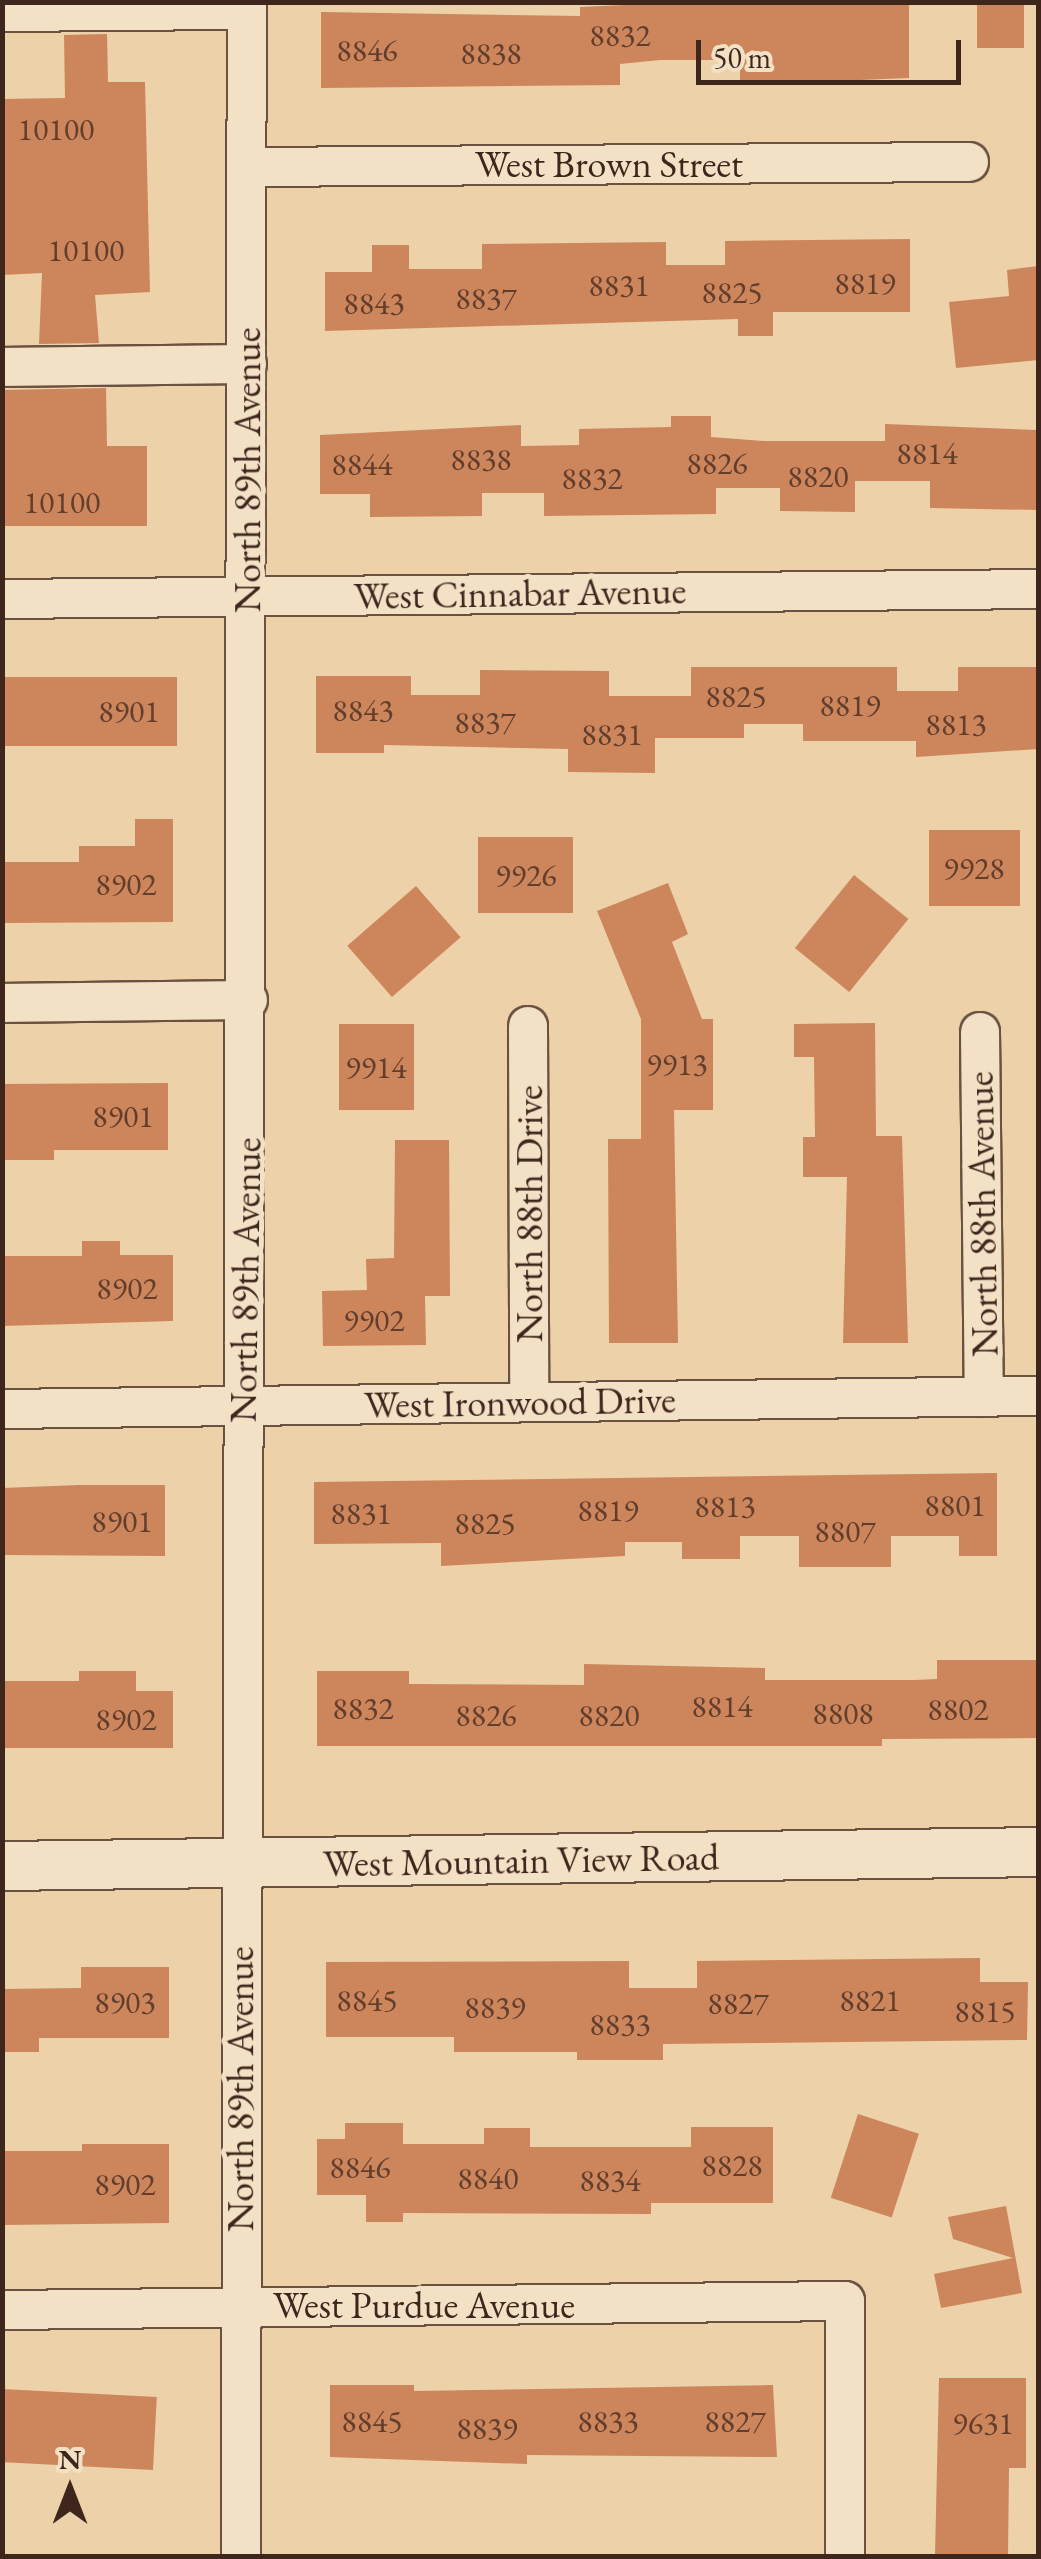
<!DOCTYPE html>
<style>
body{margin:0}
#map{position:relative;width:1041px;height:2559px;overflow:hidden;background:#edd1a8;font-family:"EB Garamond",serif}
div>[style]{position:absolute}
.building>*{inset:0;background:#cd855c;transform-origin:0 0}
.roads{filter:drop-shadow(2px 0 #6a5140) drop-shadow(-2px 0 #6a5140) drop-shadow(0 2px #6a5140) drop-shadow(0 -2px #6a5140)}
.minor>*{height:38px;margin:-19px;padding:0 19px;transform-origin:19px;border-radius:19px;background:#f3e1c6}
.tertiary>*{height:48px;margin:-24px;padding:0 24px;transform-origin:24px;border-radius:24px;background:#f3e1c6}
span{translate:-50% -50%;white-space:nowrap;text-align:center;line-height:1.15;-webkit-text-stroke:10px #f3e1c6;paint-order:stroke}
.number-label{font-size:32px;color:#623e2d}
.number-label span{-webkit-text-stroke-width:0}
.street-label{font-size:38px;color:#3e261d}
.frame{position:absolute;inset:0;border:5px solid #3e261d;pointer-events:none}
.north{position:absolute;left:20px;top:2439px;width:100px;height:100px;-webkit-text-stroke:8px #f3e1c6;paint-order:stroke;rotate:0deg;font-size:28px;font-weight:700;line-height:40px;text-align:center;color:#3e261d}
.north::after{content:'';display:block;margin:auto;width:35px;height:45px;background:#3e261d;clip-path:polygon(50% 0,100% 100%,50% 72%,0 100%)}
.scale{position:absolute;left:696px;top:40px;width:265px;height:45px;box-sizing:border-box;border:5px solid #3e261d;border-top:0;padding-left:12px;font-size:30px;line-height:35px;white-space:nowrap;color:#3e261d;-webkit-text-stroke:8px #f3e1c6;paint-order:stroke}
</style>
<div id="map">
<div class="building">
<div style="clip-path:polygon(691px 2px,909px 2px,909px 78px,740px 85px,740px 60px,660px 60px,620px 64px,620px 85px,321px 88px,321px 12px,580px 16px,580px 7px)"></div>
<div style="left:977px;top:2px;width:47px;height:46px"></div>
<div style="clip-path:polygon(107px 34px,108px 82px,145px 82px,150px 292px,95px 295px,99px 343px,39px 344px,42px 273px,2px 275px,2px 99px,65px 98px,64px 35px)"></div>
<div style="clip-path:polygon(910px 239px,910px 312px,773px 312px,773px 336px,738px 336px,738px 319px,325px 331px,325px 272px,372px 272px,372px 245px,409px 245px,409px 269px,482px 269px,482px 244px,666px 242px,666px 265px,725px 265px,725px 241px)"></div>
<div style="clip-path:polygon(1038px 266px,1038px 360px,956px 368px,949px 302px,1009px 296px,1007px 270px)"></div>
<div style="clip-path:polygon(106px 388px,107px 446px,147px 446px,147px 526px,2px 526px,2px 390px)"></div>
<div style="clip-path:polygon(671px 416px,711px 416px,711px 437px,763px 441px,885px 441px,885px 424px,1038px 430px,1038px 510px,930px 508px,930px 481px,855px 481px,855px 512px,780px 511px,780px 488px,716px 488px,716px 514px,544px 516px,544px 493px,482px 493px,482px 516px,370px 517px,370px 494px,320px 494px,320px 435px,521px 425px,521px 446px,579px 445px,579px 429px,671px 427px)"></div>
<div style="clip-path:polygon(691px 667px,897px 667px,897px 691px,958px 691px,958px 667px,1038px 667px,1038px 749px,916px 757px,916px 741px,803px 741px,803px 724px,744px 724px,744px 738px,655px 738px,655px 773px,568px 772px,568px 749px,384px 745px,384px 753px,316px 753px,316px 676px,411px 676px,411px 695px,480px 695px,480px 670px,609px 671px,609px 696px,691px 696px)"></div>
<div style="left:177px;top:677px;width:69px;height:175px;rotate:90deg"></div>
<div style="clip-path:polygon(135px 819px,173px 819px,173px 922px,2px 923px,2px 862px,79px 862px,79px 846px,135px 846px)"></div>
<div style="left:929px;top:830px;width:91px;height:76px"></div>
<div style="left:478px;top:837px;width:95px;height:76px"></div>
<div style="left:854px;top:875px;width:70px;height:94px;rotate:39deg"></div>
<div style="clip-path:polygon(668px 883px,688px 934px,672px 942px,702px 1019px,713px 1019px,713px 1110px,674px 1110px,678px 1343px,609px 1343px,608px 1139px,641px 1139px,641px 1019px,597px 911px)"></div>
<div style="left:416px;top:886px;width:68px;height:91px;rotate:49deg"></div>
<div style="clip-path:polygon(875px 1023px,876px 1136px,902px 1136px,908px 1343px,843px 1343px,847px 1177px,803px 1177px,803px 1137px,815px 1137px,814px 1057px,794px 1057px,794px 1024px)"></div>
<div style="left:339px;top:1024px;width:75px;height:86px"></div>
<div style="clip-path:polygon(168px 1083px,168px 1150px,54px 1150px,54px 1160px,2px 1160px,2px 1084px)"></div>
<div style="clip-path:polygon(395px 1140px,449px 1140px,450px 1296px,425px 1296px,426px 1345px,323px 1346px,322px 1291px,367px 1290px,366px 1259px,394px 1258px)"></div>
<div style="clip-path:polygon(82px 1241px,120px 1241px,120px 1255px,173px 1255px,173px 1321px,2px 1326px,2px 1256px,82px 1256px)"></div>
<div style="clip-path:polygon(997px 1473px,997px 1556px,959px 1556px,959px 1536px,891px 1536px,891px 1567px,799px 1567px,799px 1536px,740px 1536px,740px 1559px,682px 1559px,682px 1542px,625px 1542px,625px 1556px,441px 1566px,441px 1543px,314px 1544px,314px 1482px)"></div>
<div style="clip-path:polygon(79px 1485px,165px 1485px,165px 1556px,2px 1555px,2px 1488px)"></div>
<div style="clip-path:polygon(937px 1660px,1038px 1660px,1038px 1738px,882px 1739px,882px 1746px,317px 1746px,317px 1671px,409px 1671px,409px 1684px,584px 1685px,584px 1664px,765px 1668px,765px 1680px,915px 1680px,937px 1679px)"></div>
<div style="clip-path:polygon(79px 1671px,136px 1671px,136px 1691px,173px 1691px,173px 1748px,2px 1748px,2px 1681px,79px 1681px)"></div>
<div style="clip-path:polygon(980px 1958px,980px 1982px,1028px 1982px,1027px 2040px,663px 2044px,663px 2060px,577px 2060px,577px 2052px,454px 2052px,454px 2037px,326px 2037px,326px 1962px,629px 1961px,629px 1988px,697px 1988px,697px 1961px)"></div>
<div style="clip-path:polygon(81px 1967px,169px 1967px,169px 2038px,39px 2038px,39px 2052px,2px 2052px,2px 1989px,81px 1988px)"></div>
<div style="left:858px;top:2114px;width:64px;height:88px;rotate:18deg"></div>
<div style="clip-path:polygon(345px 2123px,403px 2123px,403px 2144px,484px 2144px,484px 2128px,530px 2128px,530px 2147px,691px 2147px,691px 2127px,773px 2127px,773px 2203px,651px 2203px,651px 2214px,403px 2213px,403px 2222px,366px 2222px,366px 2195px,317px 2195px,317px 2139px,345px 2139px)"></div>
<div style="clip-path:polygon(82px 2144px,169px 2144px,169px 2223px,2px 2225px,2px 2151px,82px 2151px)"></div>
<div style="clip-path:polygon(1006px 2206px,1022px 2293px,941px 2308px,934px 2274px,1013px 2258px,953px 2239px,948px 2217px)"></div>
<div style="clip-path:polygon(939px 2378px,1026px 2378px,1026px 2468px,1009px 2468px,1008px 2556px,935px 2556px)"></div>
<div style="clip-path:polygon(330px 2385px,414px 2385px,414px 2391px,773px 2385px,777px 2457px,527px 2455px,527px 2464px,330px 2457px)"></div>
<div style="left:2px;top:2389px;width:155px;height:73px;rotate:3deg"></div>
</div>
<div class="roads">
<div class="minor">
<div style="left:2px;top:12px;width:245px;rotate:-0.5deg"></div>
<div style="left:248px;top:167px;width:721px;rotate:-0.4deg"></div>
<div style="left:2px;top:367px;width:245px;rotate:-0.7deg"></div>
<div style="left:2px;top:599px;width:1036px;rotate:-0.55deg"></div>
<div style="left:2px;top:1003px;width:246px;rotate:-0.7deg"></div>
<div style="left:528px;top:1026px;width:376px;rotate:89.8deg"></div>
<div style="left:980px;top:1032px;width:365px;rotate:89.4deg"></div>
<div style="left:2px;top:1409px;width:1036px;rotate:-0.72deg"></div>
<div style="left:2px;top:2310px;width:843px;rotate:-0.61deg"></div>
<div style="left:845px;top:2301px;width:255px;rotate:90deg"></div>
<div style="left:241px;top:2556px;width:2554px;rotate:-89.87deg"></div>
</div>
<div class="tertiary">
<div style="left:2px;top:1866px;width:1036px;rotate:-0.77deg"></div>
</div>
</div>
<div class="number-label">
<span style="left:620px;top:35px">8832</span>
<span style="left:367px;top:50px">8846</span>
<span style="left:491px;top:53px">8838</span>
<span style="left:56px;top:129px">10100</span>
<span style="left:86px;top:250px">10100</span>
<span style="left:865px;top:283px">8819</span>
<span style="left:619px;top:285px">8831</span>
<span style="left:732px;top:292px">8825</span>
<span style="left:486px;top:298px">8837</span>
<span style="left:374px;top:303px">8843</span>
<span style="left:927px;top:453px">8814</span>
<span style="left:481px;top:459px">8838</span>
<span style="left:717px;top:463px">8826</span>
<span style="left:362px;top:464px">8844</span>
<span style="left:818px;top:476px">8820</span>
<span style="left:592px;top:478px">8832</span>
<span style="left:62px;top:502px">10100</span>
<span style="left:736px;top:696px">8825</span>
<span style="left:850px;top:705px">8819</span>
<span style="left:363px;top:710px">8843</span>
<span style="left:129px;top:711px">8901</span>
<span style="left:485px;top:722px">8837</span>
<span style="left:956px;top:724px">8813</span>
<span style="left:612px;top:734px">8831</span>
<span style="left:974px;top:868px">9928</span>
<span style="left:526px;top:875px">9926</span>
<span style="left:126px;top:884px">8902</span>
<span style="left:677px;top:1064px">9913</span>
<span style="left:376px;top:1067px">9914</span>
<span style="left:123px;top:1116px">8901</span>
<span style="left:127px;top:1288px">8902</span>
<span style="left:374px;top:1320px">9902</span>
<span style="left:955px;top:1505px">8801</span>
<span style="left:725px;top:1506px">8813</span>
<span style="left:608px;top:1510px">8819</span>
<span style="left:361px;top:1513px">8831</span>
<span style="left:122px;top:1521px">8901</span>
<span style="left:485px;top:1523px">8825</span>
<span style="left:845px;top:1531px">8807</span>
<span style="left:722px;top:1706px">8814</span>
<span style="left:363px;top:1708px">8832</span>
<span style="left:958px;top:1709px">8802</span>
<span style="left:843px;top:1713px">8808</span>
<span style="left:486px;top:1715px">8826</span>
<span style="left:609px;top:1715px">8820</span>
<span style="left:126px;top:1719px">8902</span>
<span style="left:367px;top:2000px">8845</span>
<span style="left:870px;top:2000px">8821</span>
<span style="left:125px;top:2002px">8903</span>
<span style="left:738px;top:2003px">8827</span>
<span style="left:495px;top:2007px">8839</span>
<span style="left:985px;top:2011px">8815</span>
<span style="left:620px;top:2024px">8833</span>
<span style="left:732px;top:2165px">8828</span>
<span style="left:360px;top:2167px">8846</span>
<span style="left:488px;top:2178px">8840</span>
<span style="left:610px;top:2180px">8834</span>
<span style="left:125px;top:2184px">8902</span>
<span style="left:372px;top:2421px">8845</span>
<span style="left:608px;top:2421px">8833</span>
<span style="left:735px;top:2421px">8827</span>
<span style="left:983px;top:2423px">9631</span>
<span style="left:487px;top:2428px">8839</span>
</div>
<div class="street-label">
<span style="left:609px;top:164px">West Brown Street</span>
<span style="left:247px;top:470px;rotate:-90deg">North 89th Avenue</span>
<span style="left:520px;top:593px;rotate:-1deg">West Cinnabar Avenue</span>
<span style="left:529px;top:1214px;rotate:-90deg">North 88th Drive</span>
<span style="left:982px;top:1214px;rotate:-91deg">North 88th Avenue</span>
<span style="left:245px;top:1280px;rotate:-89deg">North 89th Avenue</span>
<span style="left:520px;top:1402px;rotate:-1deg">West Ironwood Drive</span>
<span style="left:521px;top:1860px;rotate:-1deg">West Mountain View Road</span>
<span style="left:240px;top:2089px;rotate:-90deg">North 89th Avenue</span>
<span style="left:424px;top:2305px">West Purdue Avenue</span>
</div>
<div class="frame"></div>
<div class="north">N</div>
<div class="scale">50 m</div>
</div>
